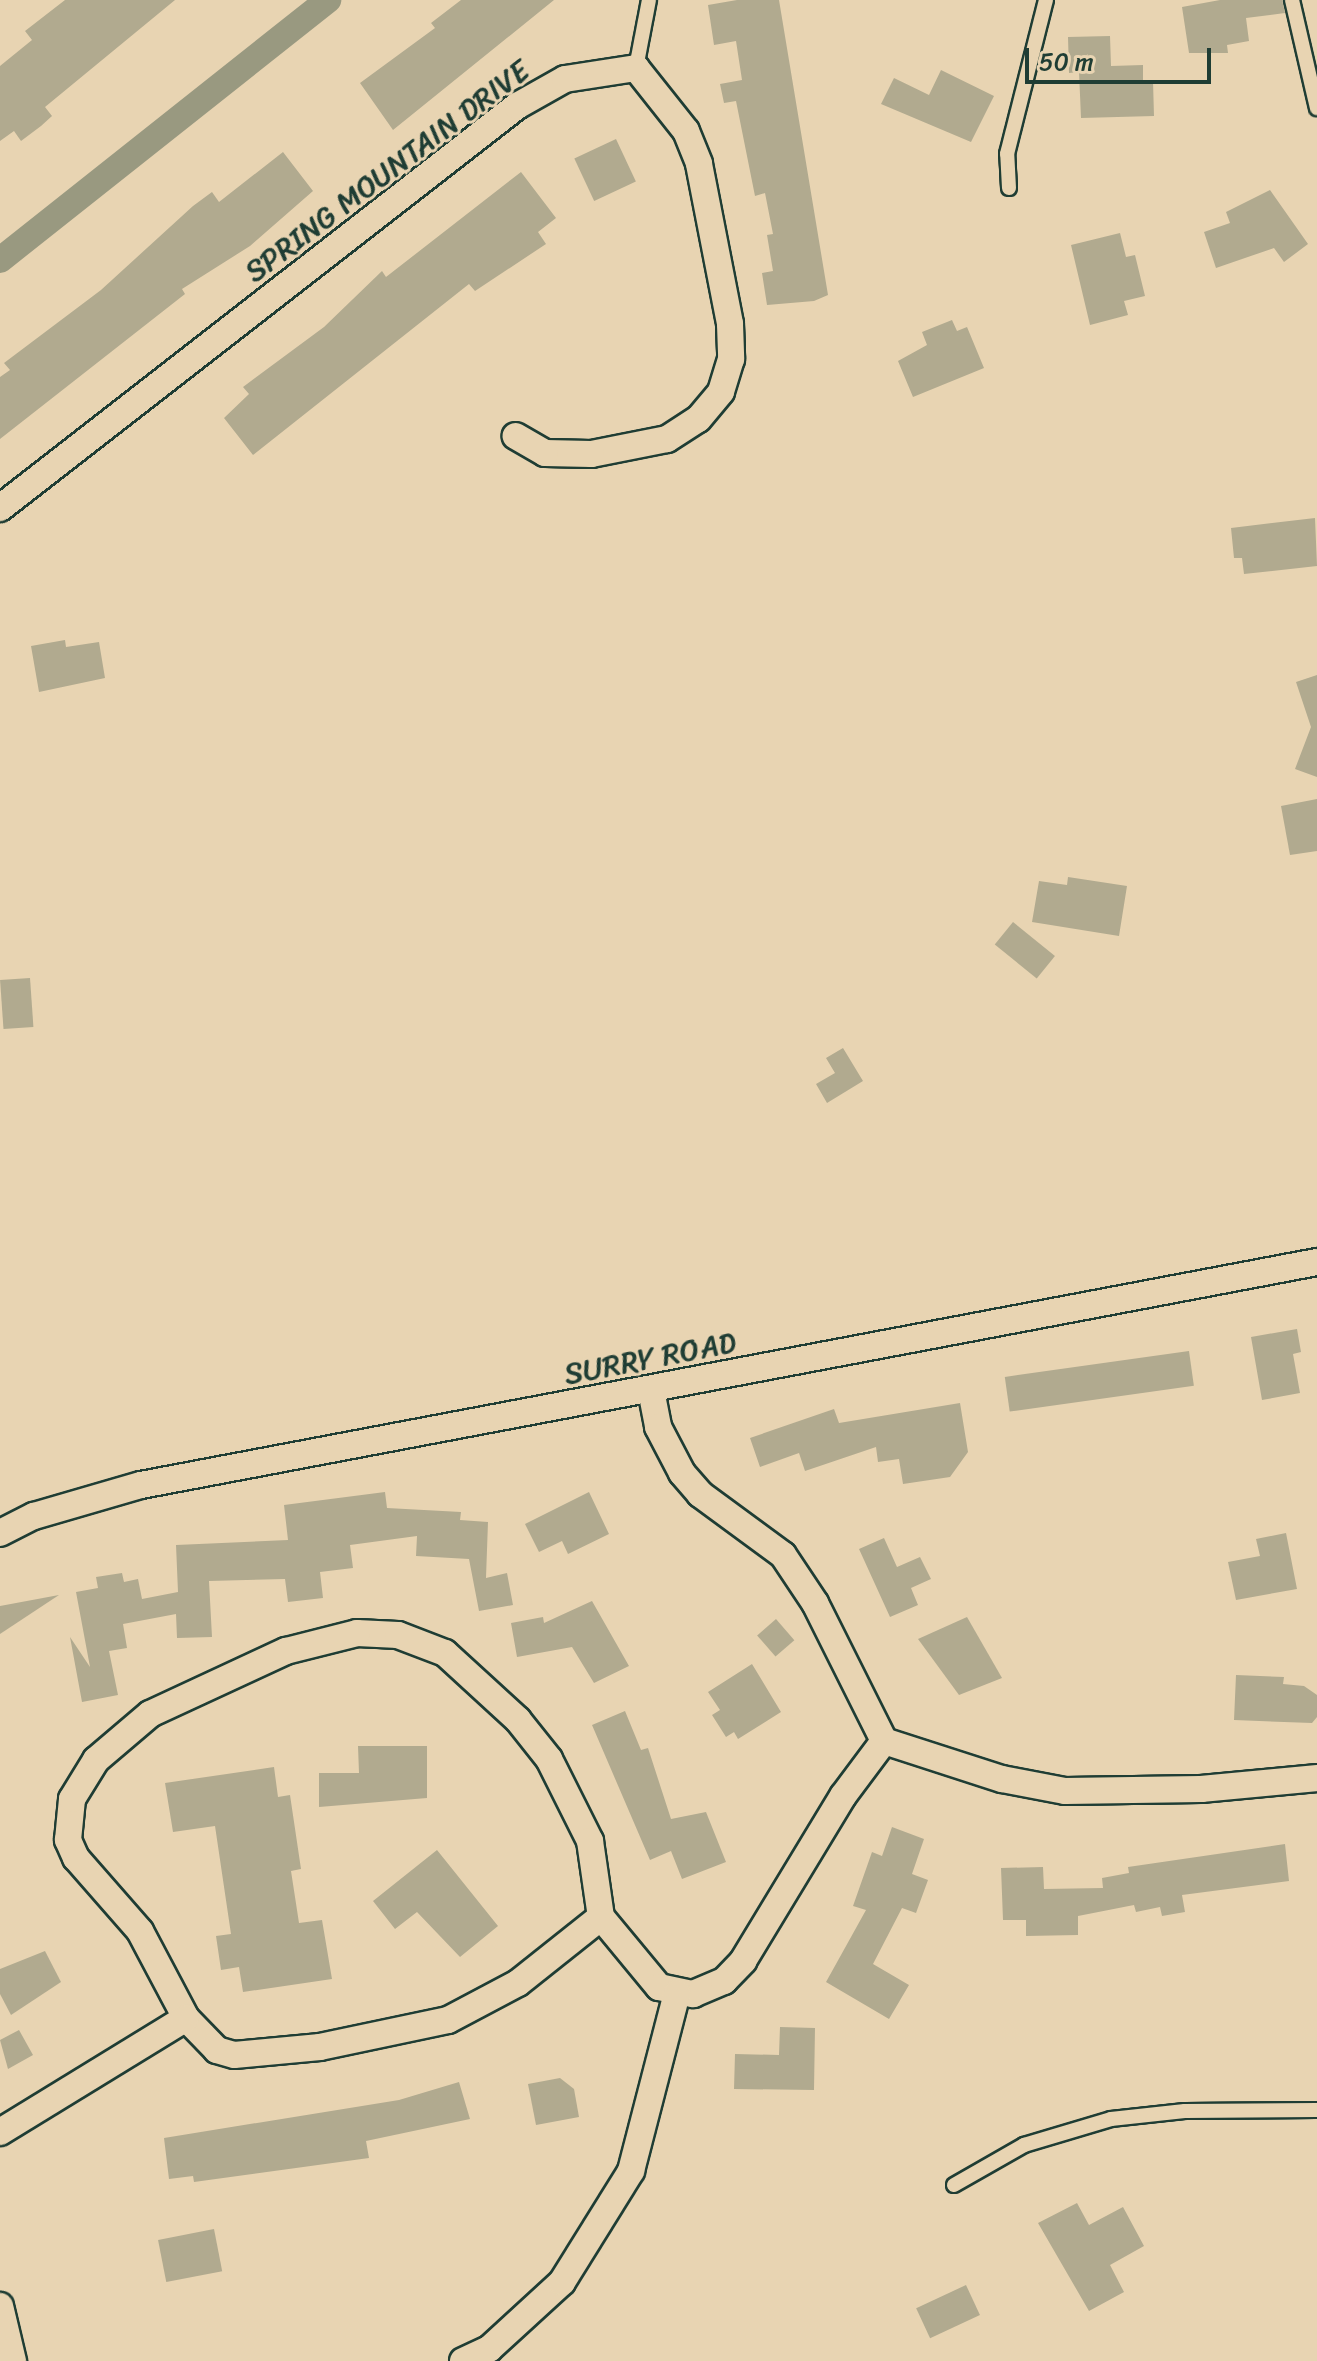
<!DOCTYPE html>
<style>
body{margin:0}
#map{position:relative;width:1317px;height:2361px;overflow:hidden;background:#e8d4b2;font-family:Sriracha,sans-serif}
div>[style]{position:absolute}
.canal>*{height:26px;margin:-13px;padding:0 13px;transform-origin:13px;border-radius:13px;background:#999980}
.building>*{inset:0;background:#b1aa8f;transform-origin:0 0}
.roads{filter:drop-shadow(2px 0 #1f3d34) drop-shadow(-2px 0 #1f3d34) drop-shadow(0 2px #1f3d34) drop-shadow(0 -2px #1f3d34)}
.lane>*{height:14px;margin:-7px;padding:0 7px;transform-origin:7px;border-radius:7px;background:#e8d4b2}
.street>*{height:26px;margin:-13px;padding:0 13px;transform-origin:13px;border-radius:13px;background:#e8d4b2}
span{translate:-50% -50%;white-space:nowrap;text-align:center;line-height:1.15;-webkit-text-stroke:6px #e8d4b2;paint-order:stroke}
.street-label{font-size:30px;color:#1f3d34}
.scale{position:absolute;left:1025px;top:48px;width:186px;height:36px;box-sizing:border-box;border:4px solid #1f3d34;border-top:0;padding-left:10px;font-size:24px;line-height:28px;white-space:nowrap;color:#1f3d34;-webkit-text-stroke:6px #e8d4b2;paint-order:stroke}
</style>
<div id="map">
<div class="canal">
<div style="left:0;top:260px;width:419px;rotate:-38.4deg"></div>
</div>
<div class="building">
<div style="clip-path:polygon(65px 0,175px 0,45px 107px,52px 116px,41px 126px,21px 141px,14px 131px,0 141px,0 66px,32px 40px,25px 31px)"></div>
<div style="clip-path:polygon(461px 0,554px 0,393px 130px,360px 83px,435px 28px,431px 23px)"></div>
<div style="clip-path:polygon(737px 0,779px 0,828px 295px,814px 301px,767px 305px,762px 273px,773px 271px,767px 235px,773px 234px,765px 193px,755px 196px,736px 101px,724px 103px,720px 84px,742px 80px,736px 41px,714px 45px,708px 5px)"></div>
<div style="clip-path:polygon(1220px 0,1282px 0,1285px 13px,1246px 18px,1249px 41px,1227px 45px,1228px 53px,1189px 53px,1182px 7px)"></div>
<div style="clip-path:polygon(1110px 36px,1111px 66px,1143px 65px,1143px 82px,1153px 81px,1154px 116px,1081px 118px,1079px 72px,1069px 73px,1068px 37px)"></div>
<div style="clip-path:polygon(941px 70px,994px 96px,971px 142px,881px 104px,894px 78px,929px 95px)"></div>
<div style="left:616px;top:139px;width:47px;height:46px;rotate:65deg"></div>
<div style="clip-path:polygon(283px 152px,313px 191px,250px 246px,182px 289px,185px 294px,0 439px,0 377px,10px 370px,4px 363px,101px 290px,193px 206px,212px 192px,219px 202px)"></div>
<div style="clip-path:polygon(521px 172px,556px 218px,538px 232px,546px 244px,475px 291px,469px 284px,253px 455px,224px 418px,249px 394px,243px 387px,324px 327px,382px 271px,386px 277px)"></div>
<div style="clip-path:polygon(1270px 190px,1308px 244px,1284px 262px,1274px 248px,1216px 268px,1204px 232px,1230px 223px,1226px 212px)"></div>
<div style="clip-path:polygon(1120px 233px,1126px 257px,1135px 255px,1145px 296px,1124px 301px,1128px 315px,1090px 325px,1071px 245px)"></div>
<div style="clip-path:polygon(952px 320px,957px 331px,967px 327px,984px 368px,913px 397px,898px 361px,927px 345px,922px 332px)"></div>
<div style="clip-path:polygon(1315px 518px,1317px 566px,1244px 574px,1242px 558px,1234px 558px,1231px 528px)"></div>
<div style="clip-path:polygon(65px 640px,66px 647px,99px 642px,105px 678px,39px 692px,31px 646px)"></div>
<div style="clip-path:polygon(1317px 675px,1317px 777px,1295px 769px,1311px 727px,1296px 682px)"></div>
<div style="clip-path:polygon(1317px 799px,1317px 851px,1290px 855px,1281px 806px)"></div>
<div style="clip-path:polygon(1068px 877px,1127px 886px,1119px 936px,1032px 922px,1039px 881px,1067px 885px)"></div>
<div style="left:1013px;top:922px;width:54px;height:29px;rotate:39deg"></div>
<div style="left:30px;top:978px;width:49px;height:30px;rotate:86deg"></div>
<div style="clip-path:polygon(843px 1048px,863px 1081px,827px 1103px,816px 1084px,835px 1073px,826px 1058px)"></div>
<div style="clip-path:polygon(1297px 1329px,1301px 1352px,1293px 1354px,1300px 1393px,1262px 1400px,1251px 1337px)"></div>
<div style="left:1189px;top:1351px;width:35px;height:186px;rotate:82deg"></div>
<div style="clip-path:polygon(960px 1403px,968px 1452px,950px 1477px,903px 1484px,899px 1459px,878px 1462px,876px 1447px,805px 1471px,799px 1453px,760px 1467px,750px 1438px,834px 1409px,839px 1423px)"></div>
<div style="clip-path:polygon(385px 1492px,387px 1508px,461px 1512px,460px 1520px,488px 1522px,486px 1578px,507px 1573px,513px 1605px,479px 1611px,469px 1559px,416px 1556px,417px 1536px,350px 1545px,353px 1568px,320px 1572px,323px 1598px,288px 1602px,285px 1579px,209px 1581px,212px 1637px,177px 1638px,176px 1614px,123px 1624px,127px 1648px,109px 1651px,118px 1695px,82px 1702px,70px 1637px,90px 1667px,76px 1592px,98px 1588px,96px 1577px,122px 1573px,124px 1582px,138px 1579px,142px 1599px,178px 1592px,176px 1545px,288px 1540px,284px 1505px)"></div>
<div style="clip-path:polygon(589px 1492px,609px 1534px,568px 1554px,562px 1541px,539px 1552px,525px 1524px)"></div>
<div style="clip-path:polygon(1286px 1533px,1297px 1589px,1236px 1600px,1228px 1562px,1260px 1556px,1256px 1539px)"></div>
<div style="clip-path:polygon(884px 1538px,897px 1567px,920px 1557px,931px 1579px,911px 1588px,918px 1605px,890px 1617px,859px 1549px)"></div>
<div style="clip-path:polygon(59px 1595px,0 1634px,0 1606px)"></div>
<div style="clip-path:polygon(592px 1601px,629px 1666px,594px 1683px,572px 1647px,517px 1657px,511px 1623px,543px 1617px,544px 1623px)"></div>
<div style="clip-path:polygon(967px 1617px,1002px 1678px,959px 1695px,918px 1639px)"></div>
<div style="left:776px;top:1619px;width:28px;height:25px;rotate:49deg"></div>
<div style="clip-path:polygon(752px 1664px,781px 1712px,738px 1739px,734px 1732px,726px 1737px,712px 1715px,720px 1710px,708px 1692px)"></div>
<div style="clip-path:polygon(1236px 1675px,1284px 1677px,1283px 1684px,1304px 1686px,1317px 1695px,1317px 1717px,1312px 1723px,1234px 1720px)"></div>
<div style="clip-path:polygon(625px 1711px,641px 1750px,648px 1748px,671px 1819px,706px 1812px,726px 1862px,682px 1879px,671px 1851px,650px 1860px,592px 1725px)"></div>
<div style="clip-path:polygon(358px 1746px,427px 1746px,427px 1798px,319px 1807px,319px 1773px,359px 1773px)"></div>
<div style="clip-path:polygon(274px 1767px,278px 1797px,290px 1795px,301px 1869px,291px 1871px,299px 1923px,322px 1920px,332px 1979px,243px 1992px,239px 1967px,221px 1970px,216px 1936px,231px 1934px,215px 1826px,173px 1832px,165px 1783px)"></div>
<div style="clip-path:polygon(892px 1827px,924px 1839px,912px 1874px,928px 1880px,916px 1913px,902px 1908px,873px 1964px,909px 1985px,889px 2019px,826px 1982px,866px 1910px,853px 1906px,872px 1852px,882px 1856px)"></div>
<div style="clip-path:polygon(1285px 1844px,1289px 1881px,1182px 1895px,1185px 1912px,1162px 1916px,1160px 1907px,1136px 1912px,1134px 1905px,1078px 1916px,1078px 1935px,1026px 1936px,1026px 1920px,1003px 1920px,1001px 1868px,1043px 1867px,1044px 1889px,1103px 1888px,1102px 1878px,1129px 1873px,1128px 1867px)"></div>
<div style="clip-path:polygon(437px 1850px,498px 1926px,460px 1957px,417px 1912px,395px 1929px,373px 1901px)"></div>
<div style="clip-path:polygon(45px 1951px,61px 1982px,11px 2015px,0 1994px,0 1969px)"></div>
<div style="clip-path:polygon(780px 2027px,815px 2028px,814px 2090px,734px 2089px,735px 2054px,779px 2055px)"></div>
<div style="clip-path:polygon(19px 2030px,33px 2055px,8px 2069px,0 2040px)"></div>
<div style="clip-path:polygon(560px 2078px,574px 2089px,579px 2117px,536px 2125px,528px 2084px)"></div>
<div style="clip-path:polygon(459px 2082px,470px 2119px,366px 2141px,369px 2158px,194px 2182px,193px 2176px,169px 2179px,164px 2138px,399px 2100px)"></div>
<div style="clip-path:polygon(1077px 2203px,1089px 2225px,1123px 2207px,1144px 2246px,1110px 2265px,1124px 2292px,1089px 2311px,1038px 2223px)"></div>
<div style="left:214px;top:2229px;width:43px;height:57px;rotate:79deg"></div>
<div style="left:966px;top:2285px;width:33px;height:55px;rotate:65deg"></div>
</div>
<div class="roads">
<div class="lane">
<div style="left:1292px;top:0;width:111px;rotate:77deg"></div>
<div style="left:636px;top:68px;width:69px;rotate:-79.2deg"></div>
<div style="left:1009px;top:188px;width:34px;rotate:-93deg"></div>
<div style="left:1007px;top:154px;width:159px;rotate:-75.8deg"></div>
<div style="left:954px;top:2185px;width:81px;rotate:-29.7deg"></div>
<div style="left:1024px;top:2145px;width:91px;rotate:-16.6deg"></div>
<div style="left:1111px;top:2119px;width:74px;rotate:-6.2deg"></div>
<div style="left:1185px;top:2111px;width:132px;rotate:-0.4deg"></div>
</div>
<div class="street">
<div style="left:0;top:508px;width:655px;rotate:-37.87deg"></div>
<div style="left:517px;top:106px;width:55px;rotate:-29.4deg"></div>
<div style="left:565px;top:79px;width:72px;rotate:-8.8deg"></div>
<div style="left:636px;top:68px;width:80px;rotate:51.6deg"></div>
<div style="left:686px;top:131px;width:35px;rotate:68deg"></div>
<div style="left:699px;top:164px;width:163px;rotate:79deg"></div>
<div style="left:730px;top:324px;width:35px;rotate:88deg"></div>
<div style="left:731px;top:359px;width:34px;rotate:107deg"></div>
<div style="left:721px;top:392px;width:35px;rotate:130deg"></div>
<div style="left:698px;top:419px;width:37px;rotate:147deg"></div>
<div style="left:667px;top:439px;width:77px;rotate:168.8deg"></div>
<div style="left:591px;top:454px;width:46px;rotate:-178.8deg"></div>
<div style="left:545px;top:453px;width:34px;rotate:-150deg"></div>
<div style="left:651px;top:1390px;width:38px;rotate:79deg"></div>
<div style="left:658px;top:1427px;width:52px;rotate:62.4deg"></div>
<div style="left:682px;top:1473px;width:28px;rotate:49deg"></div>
<div style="left:700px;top:1494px;width:103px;rotate:36.3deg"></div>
<div style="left:783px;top:1555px;width:58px;rotate:56.3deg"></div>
<div style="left:815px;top:1603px;width:154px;rotate:63.4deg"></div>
<div style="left:0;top:1533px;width:38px;rotate:-27deg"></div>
<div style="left:34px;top:1516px;width:111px;rotate:-16.2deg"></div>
<div style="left:141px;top:1485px;width:1197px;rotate:-10.74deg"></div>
<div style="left:357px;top:1633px;width:41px;rotate:2.8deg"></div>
<div style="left:398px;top:1635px;width:50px;rotate:21deg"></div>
<div style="left:445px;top:1653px;width:99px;rotate:42.5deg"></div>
<div style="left:518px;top:1720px;width:50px;rotate:51.5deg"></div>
<div style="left:549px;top:1759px;width:92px;rotate:63.4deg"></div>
<div style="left:590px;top:1841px;width:77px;rotate:81.8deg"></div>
<div style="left:601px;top:1917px;width:106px;rotate:141.5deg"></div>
<div style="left:518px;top:1983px;width:79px;rotate:152.1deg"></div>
<div style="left:448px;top:2020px;width:131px;rotate:168.1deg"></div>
<div style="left:320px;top:2047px;width:86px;rotate:174.7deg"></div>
<div style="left:234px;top:2055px;width:18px;rotate:-164deg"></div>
<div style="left:217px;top:2050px;width:45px;rotate:-134.1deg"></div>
<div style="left:186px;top:2018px;width:98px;rotate:-117.9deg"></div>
<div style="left:140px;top:1931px;width:97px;rotate:-131.2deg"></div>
<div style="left:76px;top:1858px;width:20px;rotate:-114deg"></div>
<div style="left:68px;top:1840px;width:41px;rotate:-84.4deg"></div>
<div style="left:72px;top:1799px;width:46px;rotate:-58.4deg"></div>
<div style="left:96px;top:1760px;width:71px;rotate:-40.4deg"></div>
<div style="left:150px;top:1714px;width:150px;rotate:-24.9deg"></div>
<div style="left:286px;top:1651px;width:73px;rotate:-14.2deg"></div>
<div style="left:884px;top:1741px;width:124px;rotate:17.9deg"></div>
<div style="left:1002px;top:1779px;width:64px;rotate:10.8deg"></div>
<div style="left:1065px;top:1791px;width:136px;rotate:-0.8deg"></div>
<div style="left:1201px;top:1789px;width:117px;rotate:-5.4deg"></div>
<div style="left:601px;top:1917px;width:91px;rotate:50.4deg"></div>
<div style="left:659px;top:1987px;width:35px;rotate:12deg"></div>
<div style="left:693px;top:1994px;width:34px;rotate:-23deg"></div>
<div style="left:724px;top:1981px;width:28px;rotate:-46deg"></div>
<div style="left:743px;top:1961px;width:193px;rotate:-58.8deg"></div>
<div style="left:843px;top:1796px;width:69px;rotate:-53.3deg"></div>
<div style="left:0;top:2132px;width:218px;rotate:-31.5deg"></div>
<div style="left:0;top:2306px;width:57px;rotate:76.7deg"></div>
<div style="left:463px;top:2361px;width:29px;rotate:-25deg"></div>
<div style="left:489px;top:2349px;width:99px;rotate:-42.5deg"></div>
<div style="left:562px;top:2282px;width:131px;rotate:-58.1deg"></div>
<div style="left:631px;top:2171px;width:184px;rotate:-75.5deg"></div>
</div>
</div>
<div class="street-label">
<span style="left:387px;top:171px;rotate:-37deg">SPRING MOUNTAIN DRIVE</span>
<span style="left:650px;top:1358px;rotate:-11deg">SURRY ROAD</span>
</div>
<div class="scale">50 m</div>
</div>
